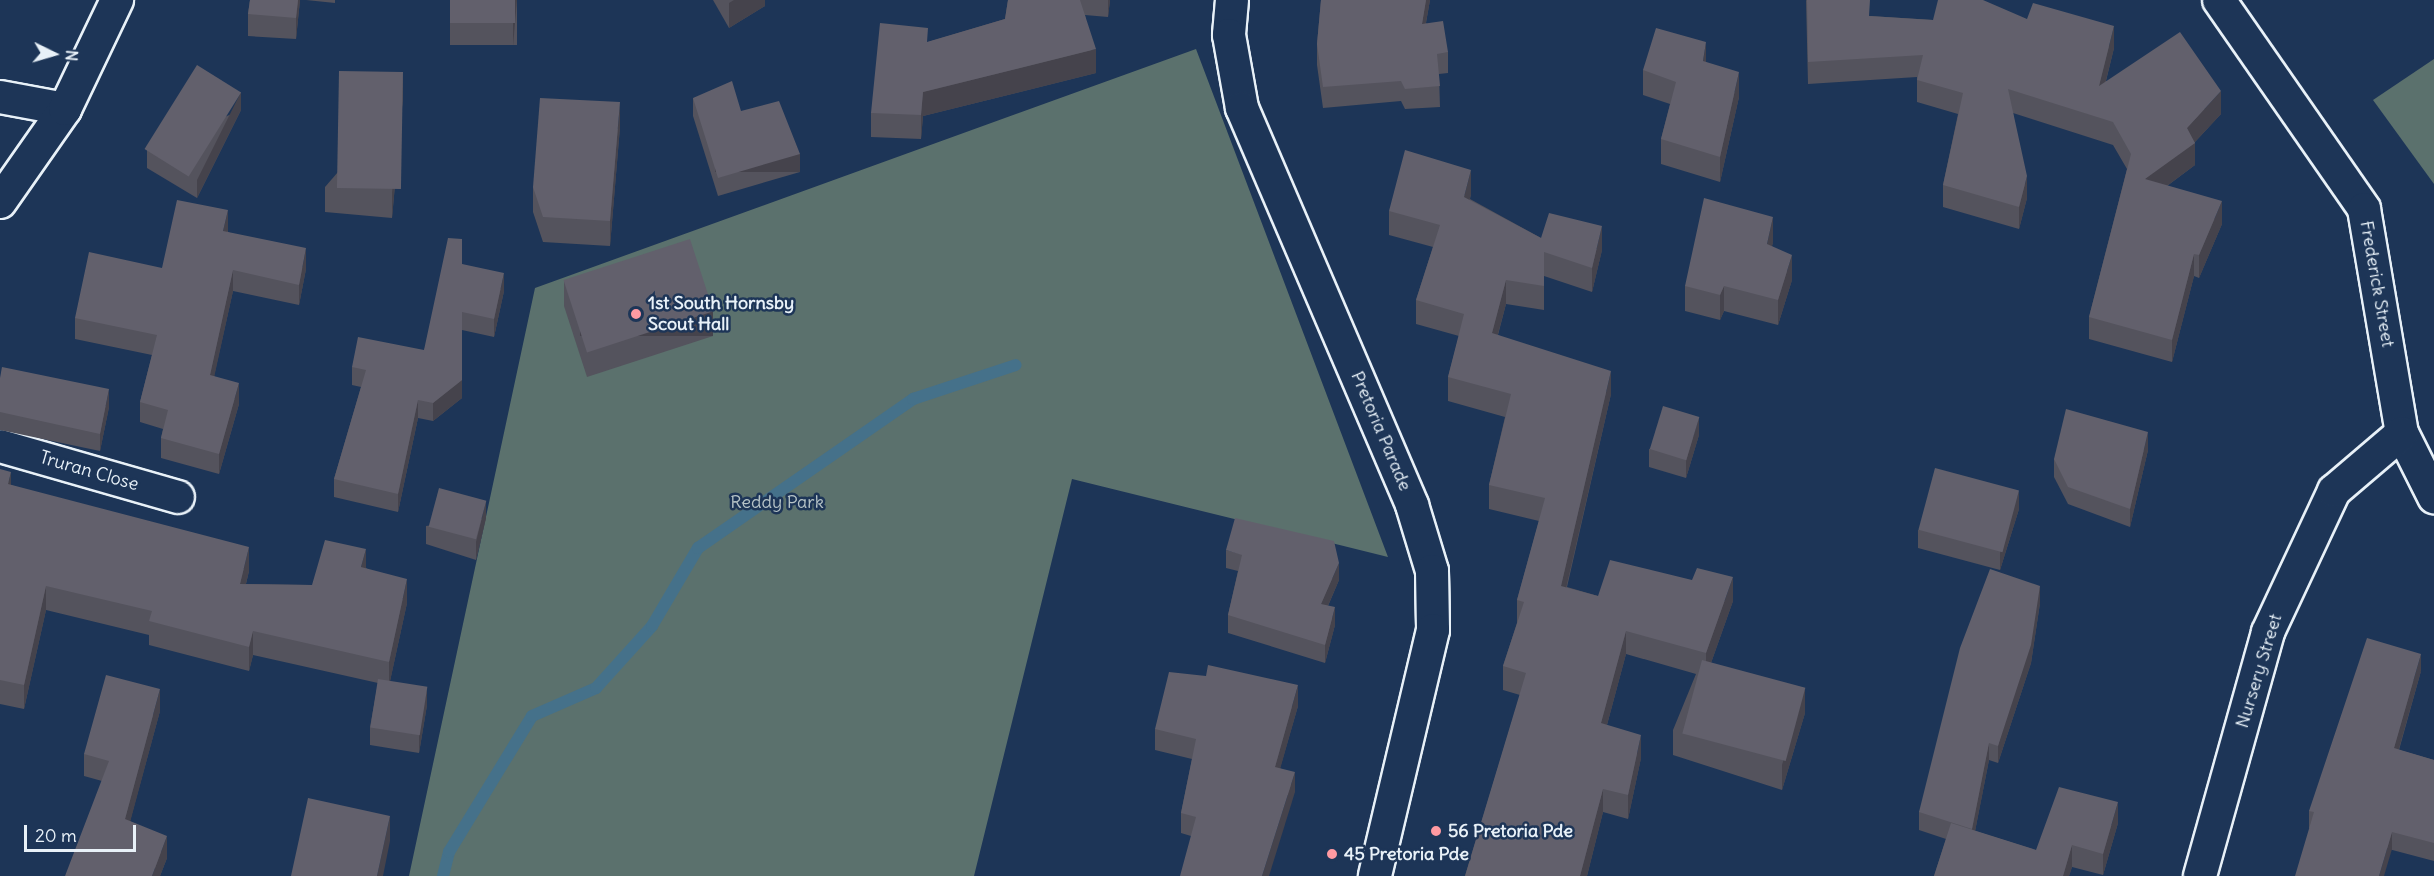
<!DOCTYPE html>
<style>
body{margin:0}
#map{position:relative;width:2434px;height:876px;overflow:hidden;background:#1d3557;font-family:Delius,sans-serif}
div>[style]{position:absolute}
.green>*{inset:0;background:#5b716d}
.stream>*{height:12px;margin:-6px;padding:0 6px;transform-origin:6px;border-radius:6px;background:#45718a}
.roads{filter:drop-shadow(2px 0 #e8f1f8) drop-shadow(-2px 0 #e8f1f8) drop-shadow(0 2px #e8f1f8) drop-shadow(0 -2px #e8f1f8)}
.minor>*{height:32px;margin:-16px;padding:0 16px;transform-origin:16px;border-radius:16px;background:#1d3557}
.wall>*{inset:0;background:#54535d;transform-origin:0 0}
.shaded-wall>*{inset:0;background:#45434c;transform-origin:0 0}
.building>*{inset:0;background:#62606c;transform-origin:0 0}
.dots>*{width:16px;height:16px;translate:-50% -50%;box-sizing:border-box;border:3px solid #1d3557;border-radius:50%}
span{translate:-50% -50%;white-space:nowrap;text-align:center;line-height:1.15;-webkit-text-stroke:5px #1d3557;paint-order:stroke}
.street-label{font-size:18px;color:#e8f1f8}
.poi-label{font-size:18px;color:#e8f1f8;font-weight:700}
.left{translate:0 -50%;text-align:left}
.park-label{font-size:18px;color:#b7c4c7}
.north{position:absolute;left:24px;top:24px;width:60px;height:60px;-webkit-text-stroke:4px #1d3557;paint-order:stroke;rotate:95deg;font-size:16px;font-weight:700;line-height:24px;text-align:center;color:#e8f1f8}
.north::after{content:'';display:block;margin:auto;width:21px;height:27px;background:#e8f1f8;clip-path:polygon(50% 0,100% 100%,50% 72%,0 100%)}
.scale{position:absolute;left:24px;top:825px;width:112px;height:27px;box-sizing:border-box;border:3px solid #e8f1f8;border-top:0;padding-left:8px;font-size:18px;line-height:21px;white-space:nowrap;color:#e8f1f8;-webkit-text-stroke:4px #1d3557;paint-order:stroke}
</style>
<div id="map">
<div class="green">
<div style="clip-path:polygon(1196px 49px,1388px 557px,1072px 479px,974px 876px,409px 876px,535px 288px)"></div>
<div style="clip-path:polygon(2434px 59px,2434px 184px,2373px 100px)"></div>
</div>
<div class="stream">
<div style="left:443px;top:876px;width:25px;rotate:-76deg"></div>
<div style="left:449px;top:852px;width:159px;rotate:-58.6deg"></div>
<div style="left:532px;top:716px;width:70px;rotate:-23.6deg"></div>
<div style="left:596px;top:688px;width:84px;rotate:-47.9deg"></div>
<div style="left:652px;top:626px;width:91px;rotate:-59.5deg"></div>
<div style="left:698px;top:548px;width:262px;rotate:-34.7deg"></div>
<div style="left:913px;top:399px;width:108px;rotate:-18.3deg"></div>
</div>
<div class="roads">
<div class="minor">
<div style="left:1232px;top:0;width:35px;rotate:95deg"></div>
<div style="left:1229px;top:35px;width:74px;rotate:79.9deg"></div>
<div style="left:1242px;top:108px;width:432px;rotate:66.8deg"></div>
<div style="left:1412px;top:505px;width:69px;rotate:73.1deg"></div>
<div style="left:1432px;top:571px;width:59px;rotate:89deg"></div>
<div style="left:1433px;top:630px;width:253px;rotate:103.3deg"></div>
<div style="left:2219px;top:0;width:254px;rotate:55.2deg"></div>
<div style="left:2364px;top:209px;width:227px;rotate:80.4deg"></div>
<div style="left:2402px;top:433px;width:72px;rotate:63.4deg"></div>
<div style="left:0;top:97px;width:66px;rotate:10.5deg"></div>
<div style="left:0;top:202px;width:113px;rotate:-55deg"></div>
<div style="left:65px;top:109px;width:121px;rotate:-64.5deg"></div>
<div style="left:0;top:446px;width:185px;rotate:16deg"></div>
<div style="left:2200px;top:876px;width:253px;rotate:-74.4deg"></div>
<div style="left:2268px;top:632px;width:156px;rotate:-64.9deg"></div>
<div style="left:2334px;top:491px;width:89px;rotate:-40.5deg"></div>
</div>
</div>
<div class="wall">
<div style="clip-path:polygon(250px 0,300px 0,296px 39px,248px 36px,248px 14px)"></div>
<div style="clip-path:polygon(306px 0,335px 0,335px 3px)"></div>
<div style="left:450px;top:0;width:67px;height:45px"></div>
<div style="clip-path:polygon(713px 0,765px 0,765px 6px,729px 28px)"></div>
<div style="clip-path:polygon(1008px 0,1110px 0,1108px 17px,1085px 15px,1096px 73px,923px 116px,921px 139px,871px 137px,871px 113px,928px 42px,1005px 19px)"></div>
<div style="clip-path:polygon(1321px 0,1430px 0,1426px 23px,1448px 52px,1448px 73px,1439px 74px,1440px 107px,1405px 109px,1401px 101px,1323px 108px,1317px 65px,1317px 44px)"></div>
<div style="clip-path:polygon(1806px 0,1870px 16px,1933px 20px,2027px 19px,2114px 48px,2106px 81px,2221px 114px,2195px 142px,2195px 165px,2167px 186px,2222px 224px,2199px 278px,2194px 276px,2172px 362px,2089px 339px,2089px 317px,2127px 169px,2113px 145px,2013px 113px,2027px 198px,2019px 229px,1943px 207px,1943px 185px,1958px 114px,1917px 102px,1917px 77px,1808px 84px)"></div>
<div style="clip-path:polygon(1706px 62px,1739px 97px,1720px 182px,1661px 164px,1661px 139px,1670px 104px,1643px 95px,1643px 70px)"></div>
<div style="clip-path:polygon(403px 97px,392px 218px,325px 212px,325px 187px)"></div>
<div style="clip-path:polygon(693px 98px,741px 111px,800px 172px,718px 196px,693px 116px)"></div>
<div style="clip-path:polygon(241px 110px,197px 198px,147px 168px,147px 150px)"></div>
<div style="clip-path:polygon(620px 127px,610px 246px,543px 242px,533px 212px,533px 187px)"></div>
<div style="clip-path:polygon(1471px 194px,1470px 199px,1541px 238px,1602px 250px,1592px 292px,1544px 276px,1544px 310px,1506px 304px,1498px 335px,1611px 394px,1567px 587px,1598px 596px,1733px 601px,1711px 663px,1805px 713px,1782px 790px,1673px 755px,1673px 730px,1696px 674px,1626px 654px,1607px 725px,1641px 758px,1628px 819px,1603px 812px,1587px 876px,1465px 876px,1520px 695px,1503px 690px,1503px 666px,1517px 623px,1517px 600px,1539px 521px,1489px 509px,1489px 485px,1505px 417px,1448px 401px,1448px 377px,1459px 336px,1416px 324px,1416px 300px,1433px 247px,1389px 235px,1389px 211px)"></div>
<div style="clip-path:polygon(228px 230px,228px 232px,306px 269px,299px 305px,233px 291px,214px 376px,239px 404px,219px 474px,161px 458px,161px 438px,163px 429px,140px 422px,140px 402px,152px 355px,75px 339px,75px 318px)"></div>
<div style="clip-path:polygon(1773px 242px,1772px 246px,1792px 280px,1778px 325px,1724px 311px,1720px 320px,1685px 311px,1685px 286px)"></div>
<div style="clip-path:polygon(462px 264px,504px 291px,494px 337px,462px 330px,462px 398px,433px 421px,418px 418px,398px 512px,334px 497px,334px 479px,361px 387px,352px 385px,352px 367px,424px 350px)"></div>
<div style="clip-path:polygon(564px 281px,713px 336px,587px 377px,564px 306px)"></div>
<div style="clip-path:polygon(0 378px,109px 407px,100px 451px,0 430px)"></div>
<div style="clip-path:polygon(1699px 435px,1686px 478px,1649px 467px,1649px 449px)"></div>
<div style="clip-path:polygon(2148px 450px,2130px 527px,2068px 504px,2054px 477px,2054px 459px)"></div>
<div style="clip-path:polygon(0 469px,11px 485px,249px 571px,246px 584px,312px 585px,366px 568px,407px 603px,390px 681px,427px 705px,419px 753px,370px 745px,370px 727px,378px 683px,253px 655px,249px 671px,149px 645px,149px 635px,46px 610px,24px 709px,0 704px)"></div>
<div style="clip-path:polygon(2019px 509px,2000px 570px,1918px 548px,1918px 530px)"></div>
<div style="clip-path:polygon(486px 518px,476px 560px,426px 544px,426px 526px)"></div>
<div style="clip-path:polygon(1226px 550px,1339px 580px,1328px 606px,1335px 625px,1325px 663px,1228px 633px,1228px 615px,1238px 571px,1226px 568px)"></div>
<div style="clip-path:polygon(2040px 603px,2031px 663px,1998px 763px,1989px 760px,1975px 831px,2036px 850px,2118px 823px,2103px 875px,2072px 867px,2069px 876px,1934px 876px,1946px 839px,1919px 830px,1919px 812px)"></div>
<div style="clip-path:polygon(2421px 671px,2399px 750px,2434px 760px,2434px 861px,2309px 828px,2309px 811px)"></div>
<div style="clip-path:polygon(1298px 706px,1280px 768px,1295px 792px,1191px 836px,1181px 833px,1181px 813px,1192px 759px,1155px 750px,1155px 729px)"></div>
<div style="clip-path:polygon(160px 711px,130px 821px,167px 858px,160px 876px,102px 781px,84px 776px,84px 754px)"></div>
</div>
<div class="shaded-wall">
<div style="clip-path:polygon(298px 0,300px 0,296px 39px,296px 18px)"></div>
<div style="clip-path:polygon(515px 0,517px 0,513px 46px,513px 24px)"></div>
<div style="clip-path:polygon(734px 0,765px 0,765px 6px,729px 28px,729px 3px)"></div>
<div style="clip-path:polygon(1108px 0,1110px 0,1108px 17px)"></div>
<div style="clip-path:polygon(1426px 0,1430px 0,1422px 44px,1422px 24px)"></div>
<div style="clip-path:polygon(2114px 26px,2114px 48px,2099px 108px,2099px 86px)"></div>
<div style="clip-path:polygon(1706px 42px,1706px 67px,1703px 61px)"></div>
<div style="clip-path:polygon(1096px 49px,1096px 73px,923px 116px,921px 139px,921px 115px,923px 92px)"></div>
<div style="clip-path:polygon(403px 72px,403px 97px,392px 218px,392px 193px)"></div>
<div style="clip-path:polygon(1739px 72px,1739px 97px,1720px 182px,1720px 157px)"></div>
<div style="clip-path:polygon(2221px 91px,2221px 114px,2193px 144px,2195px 143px,2195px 165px,2145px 202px,2145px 179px,2187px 128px)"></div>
<div style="clip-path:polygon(241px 92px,241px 110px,197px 198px,197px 180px)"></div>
<div style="clip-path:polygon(620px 102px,620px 127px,610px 246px,610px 221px)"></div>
<div style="left:800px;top:154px;width:18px;height:85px;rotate:90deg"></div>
<div style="clip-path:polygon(1471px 170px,1471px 194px,1464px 220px,1464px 197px)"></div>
<div style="clip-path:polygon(2027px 176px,2027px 198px,2019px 229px,2019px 207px)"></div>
<div style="clip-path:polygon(2222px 201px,2222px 224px,2199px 278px,2199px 255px)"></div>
<div style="clip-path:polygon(228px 210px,228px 230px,223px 251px,223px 231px)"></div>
<div style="clip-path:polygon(1773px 217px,1773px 242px,1767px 269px,1767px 244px)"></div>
<div style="clip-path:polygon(1602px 226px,1602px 250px,1592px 292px,1592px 268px)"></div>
<div style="clip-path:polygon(306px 248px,306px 269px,299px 305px,299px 285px)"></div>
<div style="clip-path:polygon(2194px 254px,2194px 276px,2172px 362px,2172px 340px)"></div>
<div style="clip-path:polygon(1792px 255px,1792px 280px,1778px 325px,1778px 300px)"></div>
<div style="clip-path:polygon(233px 270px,233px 291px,210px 396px,210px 375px)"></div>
<div style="clip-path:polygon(504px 273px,504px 291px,494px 337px,494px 319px)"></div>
<div style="clip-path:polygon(1506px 280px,1506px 304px,1492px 356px,1492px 333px)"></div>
<div style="clip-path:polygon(1724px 286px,1724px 311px,1720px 320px,1720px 295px)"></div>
<div style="left:713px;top:311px;width:25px;height:133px;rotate:90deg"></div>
<div style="clip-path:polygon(1611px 371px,1611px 394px,1561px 610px,1561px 586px)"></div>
<div style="clip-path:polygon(462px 380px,462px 398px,433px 421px,433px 403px)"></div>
<div style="clip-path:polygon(239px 383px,239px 404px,219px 474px,219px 454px)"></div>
<div style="clip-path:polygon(109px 389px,109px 407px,100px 451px,100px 434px)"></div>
<div style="clip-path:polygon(418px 400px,418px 418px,398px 512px,398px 494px)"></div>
<div style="clip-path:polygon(1699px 417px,1699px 435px,1686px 478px,1686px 461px)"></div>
<div style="clip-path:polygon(2148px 432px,2148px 450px,2130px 527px,2130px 509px)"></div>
<div style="clip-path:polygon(11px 472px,11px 496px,8px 484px)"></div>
<div style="clip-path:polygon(2019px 491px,2019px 509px,2000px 570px,2000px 553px)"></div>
<div style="clip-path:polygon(486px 501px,486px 518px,476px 560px,476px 542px)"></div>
<div style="clip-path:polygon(249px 547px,249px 571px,240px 608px,240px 584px)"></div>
<div style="clip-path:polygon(366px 549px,366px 573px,361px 567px)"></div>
<div style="clip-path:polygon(1339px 563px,1339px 580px,1321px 622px,1321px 604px)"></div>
<div style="clip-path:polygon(1733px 577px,1733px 601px,1706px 677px,1706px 653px)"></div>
<div style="clip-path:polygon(407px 579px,407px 603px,389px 686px,389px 662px)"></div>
<div style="clip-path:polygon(46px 586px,46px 610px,24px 709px,24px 685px)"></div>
<div style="clip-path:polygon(2040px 586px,2040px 603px,2031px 663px,1998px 763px,1998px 746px)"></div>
<div style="clip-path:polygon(1335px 607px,1335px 625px,1325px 663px,1325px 645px)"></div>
<div style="clip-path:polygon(253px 631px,253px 655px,249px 671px,249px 647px)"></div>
<div style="clip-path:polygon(1626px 631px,1626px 654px,1601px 747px,1601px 723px)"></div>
<div style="clip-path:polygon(2421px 654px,2421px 671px,2394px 766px,2394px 748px)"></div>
<div style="clip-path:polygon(1298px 685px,1298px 706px,1275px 787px,1275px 767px)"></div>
<div style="clip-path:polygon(427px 687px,427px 705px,419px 753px,419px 736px)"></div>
<div style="clip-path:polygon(1805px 688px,1805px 713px,1782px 790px,1782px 765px)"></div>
<div style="clip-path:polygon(160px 689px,160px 711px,125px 841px,125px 819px)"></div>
<div style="clip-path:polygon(1641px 735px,1641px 758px,1628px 819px,1628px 795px)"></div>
<div style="clip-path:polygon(1989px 743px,1989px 760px,1972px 847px,1972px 829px)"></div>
<div style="clip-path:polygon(1295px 772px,1295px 792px,1269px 876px,1262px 876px)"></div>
<div style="clip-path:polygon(1603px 789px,1603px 812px,1587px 876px,1580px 876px)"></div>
<div style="clip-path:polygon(2118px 802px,2118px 823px,2103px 875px,2103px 854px)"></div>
<div style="clip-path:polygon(390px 816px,390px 841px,383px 876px,377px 876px)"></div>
<div style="clip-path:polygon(2392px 832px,2392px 849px,2384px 876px,2379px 876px)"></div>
<div style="clip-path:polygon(167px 836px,167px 858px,160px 876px,152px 876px)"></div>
<div style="clip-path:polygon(2072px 845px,2072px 867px,2069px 876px,2063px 876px)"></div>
</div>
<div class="building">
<div style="clip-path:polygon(250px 0,298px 0,296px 18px,248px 14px)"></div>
<div style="left:450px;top:0;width:65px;height:23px"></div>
<div style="clip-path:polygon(1008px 0,1080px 0,1096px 49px,923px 92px,921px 115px,871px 113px,880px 23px,928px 28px,927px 42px,1005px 19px)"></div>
<div style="clip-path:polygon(1321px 0,1426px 0,1422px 24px,1443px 21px,1448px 52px,1437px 54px,1440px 86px,1405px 89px,1401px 81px,1323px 87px,1317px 44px)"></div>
<div style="clip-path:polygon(1807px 0,1870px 0,1869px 16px,1933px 20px,1938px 0,1983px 0,2027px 19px,2033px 3px,2114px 26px,2099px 86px,2180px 32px,2221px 91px,2187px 128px,2195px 143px,2145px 179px,2222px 201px,2199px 255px,2194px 254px,2172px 340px,2089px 317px,2131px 154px,2113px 122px,2008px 89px,2027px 176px,2019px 207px,1943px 185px,1963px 93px,1917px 80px,1923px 55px,1808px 62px)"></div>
<div style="clip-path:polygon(1656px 28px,1706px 42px,1703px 61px,1739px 72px,1720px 157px,1661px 139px,1676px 82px,1643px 70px)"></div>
<div style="left:197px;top:65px;width:52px;height:99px;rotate:32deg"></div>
<div style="left:339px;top:71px;width:64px;height:117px;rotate:1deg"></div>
<div style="clip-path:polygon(732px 81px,741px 111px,779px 101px,800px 154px,718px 178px,693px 98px)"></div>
<div style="clip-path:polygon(540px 98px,620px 102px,610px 221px,543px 217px,533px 187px)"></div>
<div style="clip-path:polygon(1405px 150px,1471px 170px,1464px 197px,1541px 238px,1549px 213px,1602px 226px,1592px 268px,1544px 252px,1544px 286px,1506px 280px,1492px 333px,1611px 371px,1561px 586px,1598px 596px,1610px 560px,1692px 580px,1697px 568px,1733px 577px,1706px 653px,1626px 631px,1601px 723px,1641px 735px,1628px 795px,1603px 789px,1580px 876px,1465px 876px,1526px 673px,1503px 666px,1524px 602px,1517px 600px,1545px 498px,1489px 485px,1511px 394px,1448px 377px,1464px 314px,1416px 300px,1440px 225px,1389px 211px)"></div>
<div style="clip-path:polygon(1704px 198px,1773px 217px,1767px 244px,1792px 255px,1778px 300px,1724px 286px,1720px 295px,1685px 286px)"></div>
<div style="clip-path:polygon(177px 200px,228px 210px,223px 231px,306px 248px,299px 285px,233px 270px,210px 375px,239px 383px,219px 454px,161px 438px,168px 410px,140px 402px,157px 335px,75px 318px,89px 252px,162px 268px)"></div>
<div style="clip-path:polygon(448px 238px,462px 239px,462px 264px,504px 273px,494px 319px,462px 312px,462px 380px,433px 403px,418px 400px,398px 494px,334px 479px,366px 370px,352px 367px,358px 337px,424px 350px)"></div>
<div style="left:690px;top:239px;width:76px;height:133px;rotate:72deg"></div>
<div style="clip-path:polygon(2px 367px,109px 389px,100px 434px,0 412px,0 378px)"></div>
<div style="left:1663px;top:406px;width:38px;height:45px;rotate:17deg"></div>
<div style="clip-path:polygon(2066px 409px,2148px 432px,2130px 509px,2068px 487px,2054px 459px)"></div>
<div style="left:1935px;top:468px;width:87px;height:64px;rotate:15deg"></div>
<div style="clip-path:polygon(0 469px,11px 472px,8px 484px,249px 547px,240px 584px,312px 585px,325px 540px,366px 549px,361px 567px,407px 579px,389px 662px,253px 631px,249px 647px,149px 621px,152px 611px,46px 586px,24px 685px,0 680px)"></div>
<div style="left:439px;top:488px;width:49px;height:40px;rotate:15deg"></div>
<div style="clip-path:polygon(1235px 518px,1334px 541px,1339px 563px,1321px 604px,1335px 607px,1325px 645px,1228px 615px,1242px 555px,1226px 550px)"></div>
<div style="clip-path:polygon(1990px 569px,2040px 586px,2031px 645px,1998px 746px,1989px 743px,1972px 829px,1919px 812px,1960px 648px)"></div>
<div style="clip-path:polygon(2367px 638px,2421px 654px,2394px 748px,2434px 760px,2434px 843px,2392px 832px,2379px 876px,2295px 876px,2314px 812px,2309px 811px)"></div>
<div style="left:1702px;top:660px;width:107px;height:76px;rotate:15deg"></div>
<div style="clip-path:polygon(1208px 665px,1298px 685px,1275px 767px,1295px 772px,1262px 876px,1180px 876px,1196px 817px,1181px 813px,1196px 739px,1155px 729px,1169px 672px,1206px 676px)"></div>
<div style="clip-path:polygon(106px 675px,160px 689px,125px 819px,167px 836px,152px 876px,65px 876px,109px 761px,84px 754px)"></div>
<div style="left:378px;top:679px;width:50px;height:49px;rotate:9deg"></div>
<div style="clip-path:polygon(2059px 787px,2118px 802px,2103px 854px,2072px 845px,2063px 876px,1934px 876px,1951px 823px,2036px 850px)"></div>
<div style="clip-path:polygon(308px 798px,390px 816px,377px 876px,291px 876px)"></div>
</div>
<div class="dots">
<div style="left:636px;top:314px;background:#ff9aa2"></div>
<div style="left:1436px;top:831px;background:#ff9aa2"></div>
<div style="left:1332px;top:854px;background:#ff9aa2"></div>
</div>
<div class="street-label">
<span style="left:2377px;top:284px;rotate:80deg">Frederick Street</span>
<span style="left:1381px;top:431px;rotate:67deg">Pretoria Parade</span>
<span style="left:89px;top:471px;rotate:16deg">Truran Close</span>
<span style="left:2259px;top:671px;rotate:-73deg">Nursery Street</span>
</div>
<div class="poi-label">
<span class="left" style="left:648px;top:314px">1st South Hornsby<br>Scout Hall</span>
<span class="left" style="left:1448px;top:831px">56 Pretoria Pde</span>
<span class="left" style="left:1344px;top:854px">45 Pretoria Pde</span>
</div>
<div class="park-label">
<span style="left:777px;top:502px">Reddy Park</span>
</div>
<div class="north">N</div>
<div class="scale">20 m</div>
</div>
